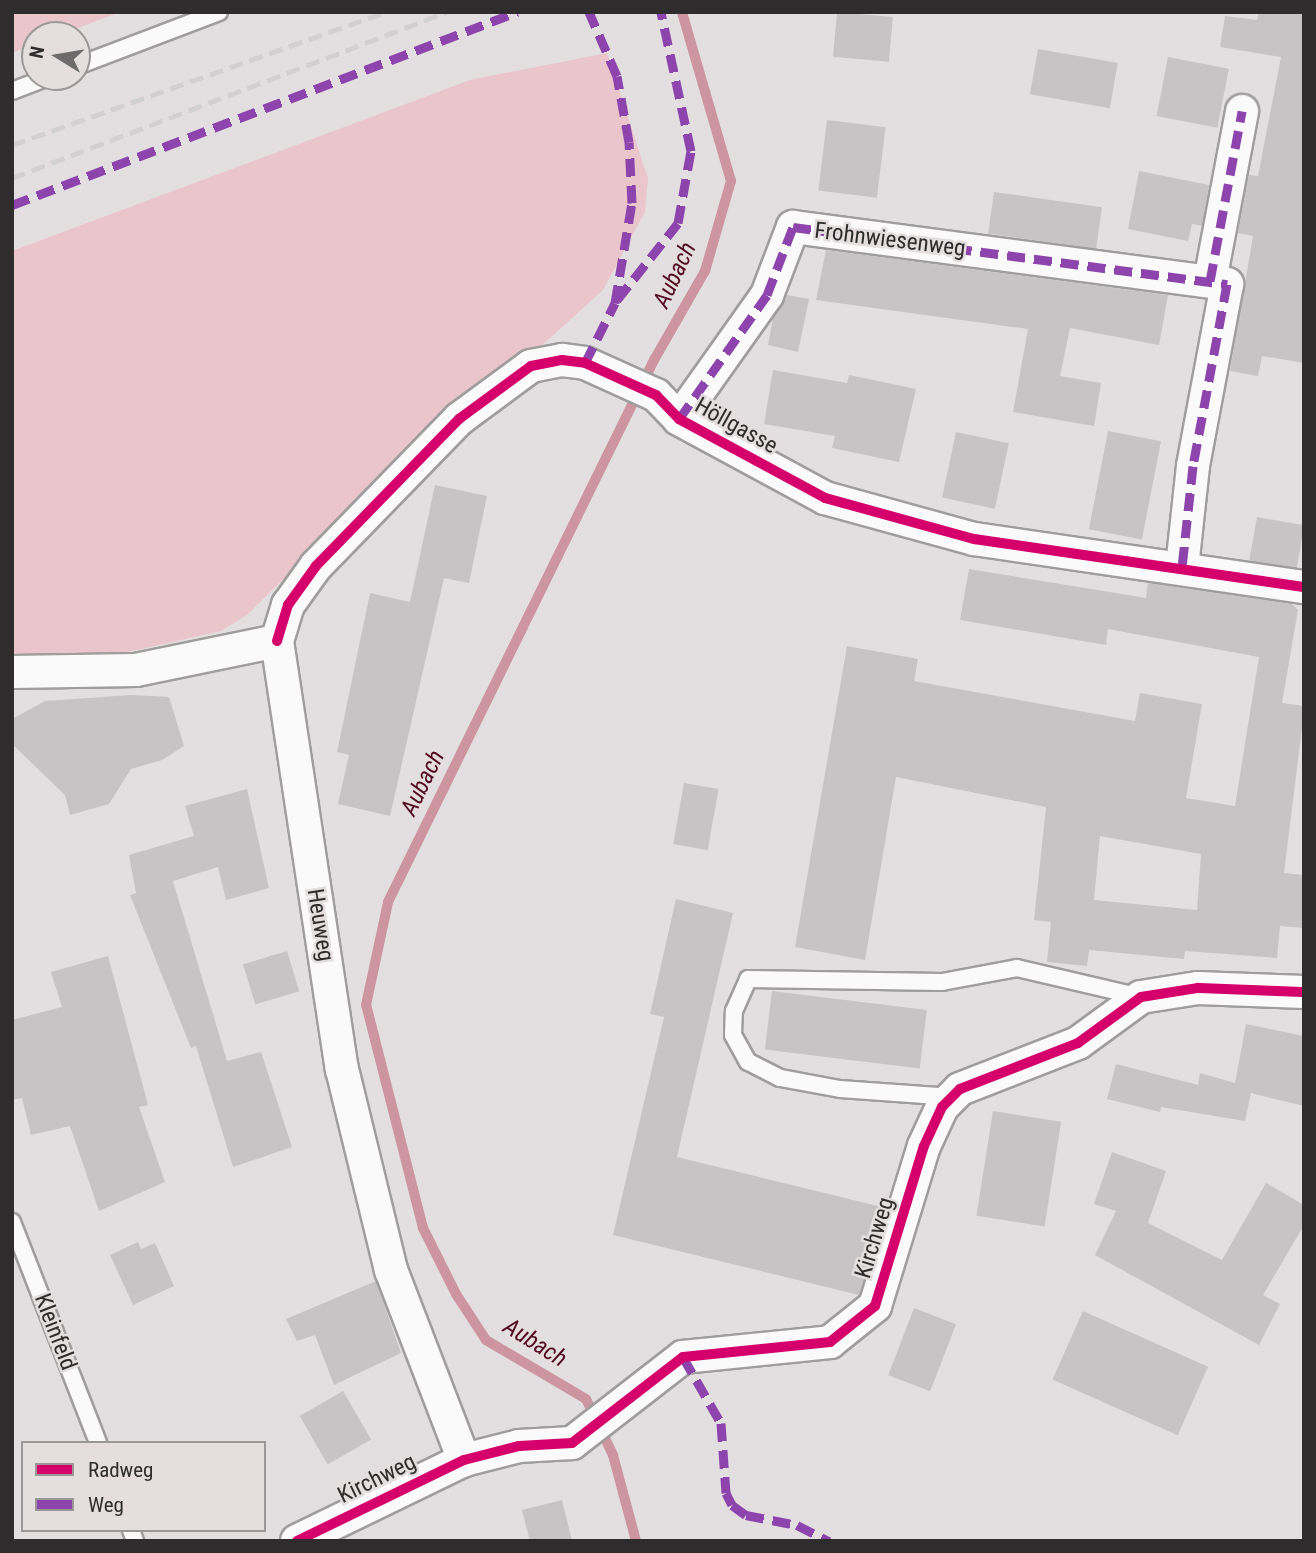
<!DOCTYPE html>
<meta charset="utf-8">
<style>
body{margin:0}
#map{position:relative;width:1316px;height:1553px;overflow:hidden;background:#e3dfe0;font-family:"Roboto Condensed",sans-serif}
div>[style]{position:absolute}
.green>*{inset:0;background:#eac6cc}
.stream>*{height:10px;margin:-5px;padding:0 5px;transform-origin:5px;border-radius:5px;background:#cd95a0}
.building>*{inset:0;background:#c6c4c4;transform-origin:0 0}
.roads{filter:drop-shadow(2px 0 #9f9d9d) drop-shadow(-2px 0 #9f9d9d) drop-shadow(0 2px #9f9d9d) drop-shadow(0 -2px #9f9d9d)}
.service>*{height:16px;margin:-8px;padding:0 8px;transform-origin:8px;border-radius:8px;background:#fbfafa}
.minor>*{height:32px;margin:-16px;padding:0 16px;transform-origin:16px;border-radius:16px;background:#fbfafa}
.rail>*{height:5px;margin-top:-2.5px;transform-origin:0;background:repeating-linear-gradient(90deg,#d1d1d1 0 14px,transparent 0 21px)}
.quiet>*{height:9px;margin-top:-4.5px;transform-origin:0;background:repeating-linear-gradient(90deg,#8e44ad 0 18px,transparent 0 27px)}
.cycleway>*{height:10px;margin:-5px;padding:0 5px;transform-origin:5px;border-radius:5px;background:#d6006c}
span{translate:-50% -50%;white-space:nowrap;text-align:center;line-height:1.15;-webkit-text-stroke:5px #e4dedf;paint-order:stroke}
.street-label{font-size:23px;color:#2e2c2c}
.water-label{font-size:24px;color:#520922;font-style:italic}
.frame{position:absolute;inset:0;border:14px solid #2e2c2c;pointer-events:none}
.legend{position:absolute;left:21px;top:1441px;width:245px;height:91px;box-sizing:border-box;background:#e4dedf;border:2px solid #9b9797;margin:0;padding:9px 12px;list-style:none;font-size:21px;color:#2e2c2c}
.legend li{display:flex;align-items:center;gap:14px;height:35px}
.legend b{width:35px;border:2px solid #9b9797}
.north{position:absolute;left:21px;top:21px;width:70px;height:70px;box-sizing:border-box;background:#e4dedf;border:2px solid #9b9797;border-radius:50%;rotate:281deg;font-size:19px;font-weight:700;line-height:28px;text-align:center;color:#2e2c2c}
.north::after{content:'';display:block;margin:auto;width:24px;height:32px;background:#6d6b6b;clip-path:polygon(50% 0,100% 100%,50% 72%,0 100%)}
</style>
<div id="map">
<div class="green">
<div style="clip-path:polygon(12px 12px,120px 12px,60px 35px,35px 35px,35px 44px,12px 53px)"></div>
<div style="clip-path:polygon(607px 53px,648px 178px,645px 212px,603px 290px,529px 357px,454px 410px,247px 615px,221px 631px,97px 659px,12px 661px,12px 251px,470px 80px)"></div>
</div>
<div class="stream">
<div style="left:636px;top:1541px;width:89px;rotate:-105deg"></div>
<div style="left:613px;top:1455px;width:62px;rotate:-115.7deg"></div>
<div style="left:586px;top:1399px;width:116px;rotate:-149.5deg"></div>
<div style="left:486px;top:1340px;width:55px;rotate:-123.1deg"></div>
<div style="left:456px;top:1294px;width:74px;rotate:-116.6deg"></div>
<div style="left:423px;top:1228px;width:230px;rotate:-104.3deg"></div>
<div style="left:366px;top:1005px;width:105px;rotate:-77.9deg"></div>
<div style="left:388px;top:902px;width:604px;rotate:-63.86deg"></div>
<div style="left:654px;top:360px;width:103px;rotate:-60.2deg"></div>
<div style="left:705px;top:271px;width:94px;rotate:-73.9deg"></div>
<div style="left:731px;top:181px;width:176px;rotate:-106.2deg"></div>
</div>
<div class="building">
<div style="left:837px;top:12px;width:56px;height:45px;rotate:5deg"></div>
<div style="clip-path:polygon(1259px 12px,1304px 12px,1304px 363px,1262px 356px,1258px 376px,1230px 371px,1253px 236px,1238px 233px,1249px 175px,1258px 176px,1281px 57px,1220px 47px,1225px 16px,1257px 20px)"></div>
<div style="left:1038px;top:49px;width:81px;height:46px;rotate:10deg"></div>
<div style="left:1168px;top:57px;width:62px;height:60px;rotate:11deg"></div>
<div style="left:827px;top:120px;width:59px;height:71px;rotate:7deg"></div>
<div style="clip-path:polygon(1139px 171px,1209px 185px,1202px 226px,1192px 224px,1188px 241px,1128px 229px)"></div>
<div style="left:994px;top:192px;width:109px;height:42px;rotate:8deg"></div>
<div style="clip-path:polygon(826px 250px,1168px 295px,1159px 345px,1070px 328px,1060px 376px,1101px 383px,1094px 426px,1013px 412px,1028px 329px,816px 300px)"></div>
<div style="clip-path:polygon(787px 295px,809px 299px,798px 352px,768px 345px,773px 318px)"></div>
<div style="clip-path:polygon(773px 370px,847px 383px,849px 375px,916px 389px,899px 462px,832px 448px,835px 436px,764px 424px)"></div>
<div style="left:1108px;top:431px;width:54px;height:100px;rotate:11deg"></div>
<div style="left:956px;top:432px;width:54px;height:67px;rotate:12deg"></div>
<div style="clip-path:polygon(435px 485px,487px 496px,469px 583px,444px 578px,390px 816px,338px 804px,349px 755px,337px 752px,370px 593px,410px 602px)"></div>
<div style="left:1257px;top:517px;width:48px;height:45px;rotate:10deg"></div>
<div style="clip-path:polygon(evenodd,969px 569px,1146px 598px,1148px 583px,1292px 604px,1298px 610px,1282px 703px,1304px 706px,1304px 712px,1284px 873px,1304px 875px,1304px 928px,1280px 926px,1277px 958px,1185px 951px,1184px 959px,1089px 950px,1087px 966px,1047px 962px,1051px 922px,1034px 920px,1046px 807px,896px 777px,865px 960px,795px 947px,847px 646px,918px 659px,914px 681px,1135px 721px,1140px 693px,1202px 704px,1186px 798px,1235px 806px,1259px 657px,1108px 629px,1106px 645px,960px 620px,969px 569px,1100px 836px,1201px 854px,1197px 910px,1094px 900px,1100px 836px)"></div>
<div style="clip-path:polygon(131px 695px,169px 697px,184px 746px,162px 760px,131px 769px,109px 804px,70px 815px,65px 795px,12px 744px,12px 719px,45px 701px)"></div>
<div style="left:684px;top:783px;width:35px;height:62px;rotate:10deg"></div>
<div style="clip-path:polygon(247px 789px,269px 888px,226px 900px,218px 867px,173px 881px,227px 1061px,261px 1052px,292px 1147px,233px 1167px,196px 1046px,191px 1048px,130px 895px,136px 893px,129px 855px,194px 836px,185px 806px)"></div>
<div style="clip-path:polygon(676px 899px,733px 913px,677px 1157px,886px 1208px,859px 1295px,613px 1235px,664px 1017px,650px 1014px)"></div>
<div style="left:287px;top:951px;width:42px;height:46px;rotate:73deg"></div>
<div style="clip-path:polygon(108px 956px,148px 1105px,139px 1107px,165px 1182px,99px 1211px,70px 1126px,31px 1135px,22px 1098px,12px 1100px,12px 1020px,62px 1007px,51px 972px)"></div>
<div style="left:772px;top:991px;width:156px;height:59px;rotate:7deg"></div>
<div style="clip-path:polygon(1246px 1024px,1304px 1036px,1304px 1106px,1251px 1093px,1245px 1121px,1161px 1107px,1160px 1112px,1107px 1099px,1116px 1064px,1198px 1085px,1200px 1073px,1235px 1083px)"></div>
<div style="left:993px;top:1111px;width:69px;height:106px;rotate:9deg"></div>
<div style="clip-path:polygon(1112px 1152px,1166px 1171px,1148px 1223px,1222px 1260px,1266px 1183px,1304px 1205px,1304px 1225px,1263px 1295px,1280px 1304px,1259px 1345px,1095px 1255px,1116px 1211px,1094px 1204px)"></div>
<div style="clip-path:polygon(138px 1242px,141px 1249px,155px 1243px,174px 1286px,133px 1305px,110px 1255px)"></div>
<div style="clip-path:polygon(376px 1281px,401px 1353px,334px 1385px,315px 1335px,297px 1341px,286px 1319px)"></div>
<div style="left:914px;top:1308px;width:45px;height:72px;rotate:21deg"></div>
<div style="left:1083px;top:1311px;width:137px;height:75px;rotate:24deg"></div>
<div style="left:343px;top:1391px;width:56px;height:50px;rotate:60deg"></div>
<div style="clip-path:polygon(562px 1500px,572px 1541px,530px 1541px,522px 1510px)"></div>
</div>
<div class="roads">
<div class="service">
<div style="left:77px;top:66px;width:152px;rotate:-20.8deg"></div>
<div style="left:12px;top:91px;width:39px;rotate:-21deg"></div>
<div style="left:952px;top:1097px;width:112px;rotate:-175.9deg"></div>
<div style="left:840px;top:1089px;width:61px;rotate:-169.6deg"></div>
<div style="left:780px;top:1078px;width:36px;rotate:-153deg"></div>
<div style="left:748px;top:1062px;width:31px;rotate:-119deg"></div>
<div style="left:733px;top:1035px;width:24px;rotate:-88deg"></div>
<div style="left:734px;top:1011px;width:35px;rotate:-66deg"></div>
<div style="left:748px;top:979px;width:194px;rotate:0.9deg"></div>
<div style="left:942px;top:982px;width:76px;rotate:-10.6deg"></div>
<div style="left:1017px;top:968px;width:127px;rotate:13.2deg"></div>
<div style="left:12px;top:1222px;width:237px;rotate:68.7deg"></div>
<div style="left:131px;top:1530px;width:12px;rotate:70deg"></div>
</div>
<div class="minor">
<div style="left:1210px;top:281px;width:173px;rotate:-79.3deg"></div>
<div style="left:679px;top:419px;width:152px;rotate:-54.6deg"></div>
<div style="left:767px;top:295px;width:73px;rotate:-69.1deg"></div>
<div style="left:793px;top:227px;width:438px;rotate:7.5deg"></div>
<div style="left:1227px;top:284px;width:185px;rotate:100.6deg"></div>
<div style="left:1193px;top:466px;width:103px;rotate:96.2deg"></div>
<div style="left:277px;top:641px;width:38px;rotate:-73deg"></div>
<div style="left:288px;top:605px;width:48px;rotate:-54.3deg"></div>
<div style="left:316px;top:566px;width:205px;rotate:-45.8deg"></div>
<div style="left:459px;top:419px;width:89px;rotate:-36.4deg"></div>
<div style="left:531px;top:366px;width:32px;rotate:-11deg"></div>
<div style="left:562px;top:360px;width:23px;rotate:7deg"></div>
<div style="left:585px;top:363px;width:78px;rotate:24.3deg"></div>
<div style="left:656px;top:395px;width:33px;rotate:46deg"></div>
<div style="left:679px;top:419px;width:166px;rotate:28.4deg"></div>
<div style="left:825px;top:498px;width:155px;rotate:15.4deg"></div>
<div style="left:974px;top:539px;width:333px;rotate:8.3deg"></div>
<div style="left:12px;top:672px;width:124px;rotate:-0.9deg"></div>
<div style="left:136px;top:670px;width:144px;rotate:-11.6deg"></div>
<div style="left:277px;top:641px;width:433px;rotate:81.4deg"></div>
<div style="left:342px;top:1069px;width:207px;rotate:76.3deg"></div>
<div style="left:391px;top:1270px;width:204px;rotate:69deg"></div>
<div style="left:297px;top:1541px;width:186px;rotate:-25.9deg"></div>
<div style="left:464px;top:1460px;width:57px;rotate:-14.3deg"></div>
<div style="left:519px;top:1446px;width:53px;rotate:-3.2deg"></div>
<div style="left:572px;top:1443px;width:140px;rotate:-37.8deg"></div>
<div style="left:683px;top:1357px;width:148px;rotate:-5.8deg"></div>
<div style="left:830px;top:1342px;width:58px;rotate:-38.7deg"></div>
<div style="left:875px;top:1306px;width:167px;rotate:-73deg"></div>
<div style="left:924px;top:1146px;width:43px;rotate:-65.2deg"></div>
<div style="left:942px;top:1107px;width:25px;rotate:-45deg"></div>
<div style="left:960px;top:1089px;width:127px;rotate:-21.3deg"></div>
<div style="left:1078px;top:1043px;width:78px;rotate:-36.1deg"></div>
<div style="left:1141px;top:997px;width:58px;rotate:-9deg"></div>
<div style="left:1198px;top:988px;width:106px;rotate:2.2deg"></div>
</div>
</div>
<div class="rail">
<div style="left:12px;top:145px;width:397px;rotate:-19.6deg"></div>
<div style="left:12px;top:178px;width:466px;rotate:-20.9deg"></div>
</div>
<div class="quiet">
<div style="left:12px;top:205px;width:541px;rotate:-20.92deg"></div>
<div style="left:1210px;top:281px;width:173px;rotate:-79.3deg"></div>
<div style="left:617px;top:300px;width:98px;rotate:-51.6deg"></div>
<div style="left:678px;top:223px;width:73px;rotate:-79.8deg"></div>
<div style="left:691px;top:151px;width:142px;rotate:-102.2deg"></div>
<div style="left:585px;top:363px;width:67px;rotate:-63.4deg"></div>
<div style="left:615px;top:303px;width:101px;rotate:-80.4deg"></div>
<div style="left:632px;top:203px;width:61px;rotate:-92.8deg"></div>
<div style="left:629px;top:142px;width:67px;rotate:-100.3deg"></div>
<div style="left:617px;top:76px;width:70px;rotate:-113.6deg"></div>
<div style="left:679px;top:419px;width:152px;rotate:-54.6deg"></div>
<div style="left:767px;top:295px;width:73px;rotate:-69.1deg"></div>
<div style="left:793px;top:227px;width:438px;rotate:7.5deg"></div>
<div style="left:1227px;top:284px;width:185px;rotate:100.6deg"></div>
<div style="left:1193px;top:466px;width:103px;rotate:96.2deg"></div>
<div style="left:12px;top:1224px;width:1px"></div>
<div style="left:683px;top:1357px;width:76px;rotate:60.1deg"></div>
<div style="left:721px;top:1423px;width:70px;rotate:85.9deg"></div>
<div style="left:726px;top:1493px;width:13px;rotate:63deg"></div>
<div style="left:732px;top:1505px;width:17px;rotate:36deg"></div>
<div style="left:746px;top:1515px;width:52px;rotate:11.1deg"></div>
<div style="left:797px;top:1525px;width:36px;rotate:27deg"></div>
</div>
<div class="cycleway">
<div style="left:277px;top:641px;width:38px;rotate:-73deg"></div>
<div style="left:288px;top:605px;width:48px;rotate:-54.3deg"></div>
<div style="left:316px;top:566px;width:205px;rotate:-45.8deg"></div>
<div style="left:459px;top:419px;width:89px;rotate:-36.4deg"></div>
<div style="left:531px;top:366px;width:32px;rotate:-11deg"></div>
<div style="left:562px;top:360px;width:23px;rotate:7deg"></div>
<div style="left:585px;top:363px;width:78px;rotate:24.3deg"></div>
<div style="left:656px;top:395px;width:33px;rotate:46deg"></div>
<div style="left:679px;top:419px;width:166px;rotate:28.4deg"></div>
<div style="left:825px;top:498px;width:155px;rotate:15.4deg"></div>
<div style="left:974px;top:539px;width:333px;rotate:8.3deg"></div>
<div style="left:297px;top:1541px;width:186px;rotate:-25.9deg"></div>
<div style="left:464px;top:1460px;width:57px;rotate:-14.3deg"></div>
<div style="left:519px;top:1446px;width:53px;rotate:-3.2deg"></div>
<div style="left:572px;top:1443px;width:140px;rotate:-37.8deg"></div>
<div style="left:683px;top:1357px;width:148px;rotate:-5.8deg"></div>
<div style="left:830px;top:1342px;width:58px;rotate:-38.7deg"></div>
<div style="left:875px;top:1306px;width:167px;rotate:-73deg"></div>
<div style="left:924px;top:1146px;width:43px;rotate:-65.2deg"></div>
<div style="left:942px;top:1107px;width:25px;rotate:-45deg"></div>
<div style="left:960px;top:1089px;width:127px;rotate:-21.3deg"></div>
<div style="left:1078px;top:1043px;width:78px;rotate:-36.1deg"></div>
<div style="left:1141px;top:997px;width:58px;rotate:-9deg"></div>
<div style="left:1198px;top:988px;width:106px;rotate:2.2deg"></div>
</div>
<div class="street-label">
<span style="left:890px;top:240px;rotate:7deg">Frohnwiesenweg</span>
<span style="left:736px;top:426px;rotate:29deg">Höllgasse</span>
<span style="left:320px;top:925px;rotate:81deg">Heuweg</span>
<span style="left:875px;top:1238px;rotate:-73deg">Kirchweg</span>
<span style="left:55px;top:1332px;rotate:69deg">Kleinfeld</span>
<span style="left:377px;top:1479px;rotate:-26deg">Kirchweg</span>
</div>
<div class="water-label">
<span style="left:675px;top:275px;rotate:-65deg">Aubach</span>
<span style="left:423px;top:783px;rotate:-64deg">Aubach</span>
<span style="left:535px;top:1343px;rotate:32deg">Aubach</span>
</div>
<div class="frame"></div>
<ul class="legend">
<li><b style="height:9px;background:#d6006c"></b>Radweg</li>
<li><b style="height:9px;background:#8e44ad"></b>Weg</li>
</ul>
<div class="north">N</div>
</div>
